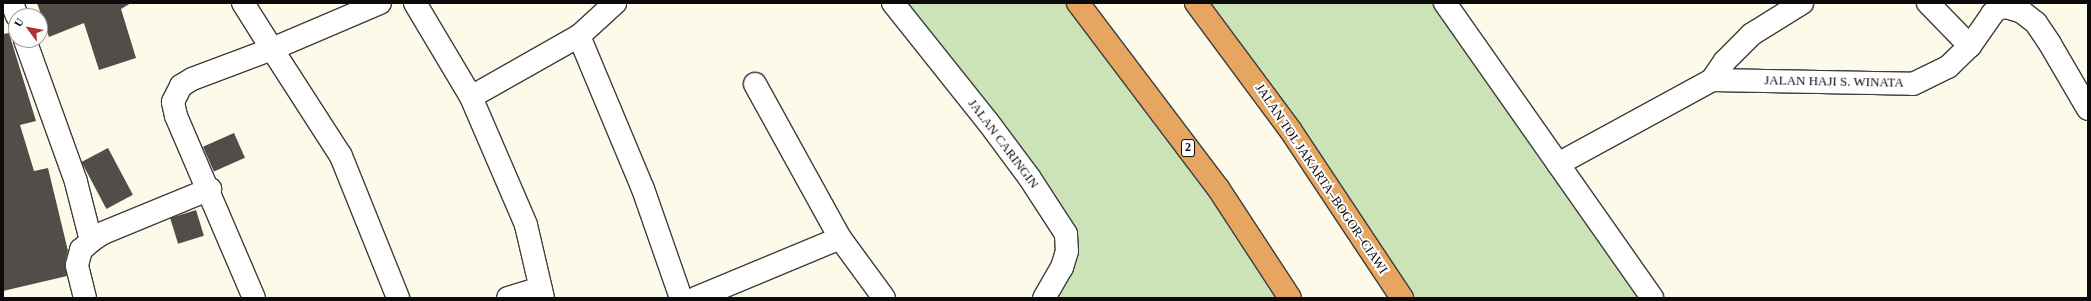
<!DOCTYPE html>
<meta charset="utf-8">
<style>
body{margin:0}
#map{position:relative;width:2091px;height:301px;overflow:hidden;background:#fdfaea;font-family:Georgia,serif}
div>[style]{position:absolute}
.green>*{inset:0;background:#cce3b8}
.building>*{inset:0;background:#524d48;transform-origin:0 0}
.roads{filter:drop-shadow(1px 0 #3e3e3e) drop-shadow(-1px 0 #3e3e3e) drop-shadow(0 1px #3e3e3e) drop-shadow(0 -1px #3e3e3e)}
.minor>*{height:22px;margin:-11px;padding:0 11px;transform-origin:11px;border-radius:11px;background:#fff}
.motorway>*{height:22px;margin:-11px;padding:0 11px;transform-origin:11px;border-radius:11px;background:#e6a560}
span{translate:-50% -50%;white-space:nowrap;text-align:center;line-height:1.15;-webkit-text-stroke:4px #fff;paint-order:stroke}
.shield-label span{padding:1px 3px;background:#fff;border:1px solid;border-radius:3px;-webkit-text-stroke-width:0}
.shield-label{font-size:12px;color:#0b0b0b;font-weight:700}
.street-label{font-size:13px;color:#0b0b0b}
.frame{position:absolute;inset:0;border:4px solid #0b0b0b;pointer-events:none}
.north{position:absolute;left:8px;top:8px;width:40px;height:40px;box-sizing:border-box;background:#fff;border:1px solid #9d9d9d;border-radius:50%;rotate:302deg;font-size:11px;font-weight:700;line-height:16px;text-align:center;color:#0b0b0b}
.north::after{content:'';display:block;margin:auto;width:14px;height:18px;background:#ac3331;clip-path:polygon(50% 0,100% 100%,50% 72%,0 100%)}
</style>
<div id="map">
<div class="green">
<div style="clip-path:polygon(890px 3px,1076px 3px,1289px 298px,1044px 298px,1066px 234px)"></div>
<div style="clip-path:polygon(1196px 3px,1445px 3px,1652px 298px,1397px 298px)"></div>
</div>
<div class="building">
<div style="clip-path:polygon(37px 3px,131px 3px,121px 9px,136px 58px,99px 70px,84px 23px,49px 37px)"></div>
<div style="clip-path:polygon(9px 33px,36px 121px,20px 125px,34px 171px,48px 168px,68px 251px,65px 262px,67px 276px,3px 291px,3px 34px)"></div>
<div style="left:234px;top:133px;width:27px;height:34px;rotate:66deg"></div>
<div style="left:108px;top:148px;width:53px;height:30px;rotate:62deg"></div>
<div style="left:196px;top:210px;width:27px;height:27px;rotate:73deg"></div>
</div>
<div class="roads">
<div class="minor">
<div style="left:12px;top:3px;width:14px;rotate:69deg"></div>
<div style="left:243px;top:3px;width:54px;rotate:57.8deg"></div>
<div style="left:272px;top:49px;width:85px;rotate:159.4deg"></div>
<div style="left:192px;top:79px;width:13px;rotate:148deg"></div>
<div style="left:181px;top:86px;width:18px;rotate:117deg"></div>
<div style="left:173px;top:102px;width:14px;rotate:78deg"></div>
<div style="left:176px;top:116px;width:198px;rotate:66.8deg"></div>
<div style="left:380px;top:3px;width:117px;rotate:156.9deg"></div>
<div style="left:272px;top:49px;width:127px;rotate:57.2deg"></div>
<div style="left:341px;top:156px;width:153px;rotate:68.1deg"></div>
<div style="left:415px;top:3px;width:109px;rotate:59.2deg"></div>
<div style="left:471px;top:97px;width:139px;rotate:66.7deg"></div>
<div style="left:526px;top:225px;width:75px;rotate:76.9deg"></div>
<div style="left:893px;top:3px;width:152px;rotate:51.4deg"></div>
<div style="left:988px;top:122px;width:69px;rotate:53.3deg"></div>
<div style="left:1029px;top:177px;width:68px;rotate:57deg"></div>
<div style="left:1066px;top:234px;width:17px;rotate:87deg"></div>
<div style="left:1067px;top:251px;width:17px;rotate:107deg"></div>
<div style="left:1062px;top:267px;width:36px;rotate:120deg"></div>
<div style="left:1445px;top:3px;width:360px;rotate:54.9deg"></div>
<div style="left:1928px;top:3px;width:60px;rotate:45.7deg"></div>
<div style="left:579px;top:36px;width:166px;rotate:67.3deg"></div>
<div style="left:643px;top:189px;width:115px;rotate:70.8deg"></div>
<div style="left:25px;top:40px;width:151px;rotate:70.2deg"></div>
<div style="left:76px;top:182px;width:61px;rotate:75.7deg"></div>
<div style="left:91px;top:241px;width:14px;rotate:-34deg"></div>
<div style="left:103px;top:233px;width:116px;rotate:-22.4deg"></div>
<div style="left:1712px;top:80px;width:201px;rotate:1.1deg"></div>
<div style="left:1913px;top:84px;width:39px;rotate:-26deg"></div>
<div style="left:1948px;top:67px;width:30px;rotate:-44deg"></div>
<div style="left:1970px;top:46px;width:39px;rotate:-55deg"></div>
<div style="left:1992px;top:14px;width:7px;rotate:-45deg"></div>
<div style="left:1997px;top:9px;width:9px;rotate:-13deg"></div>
<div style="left:2006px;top:7px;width:17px;rotate:17deg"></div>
<div style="left:2022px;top:12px;width:18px;rotate:38deg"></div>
<div style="left:2036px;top:23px;width:25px;rotate:56deg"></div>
<div style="left:2050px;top:44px;width:75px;rotate:59.7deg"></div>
<div style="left:755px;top:84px;width:176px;rotate:61.1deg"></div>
<div style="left:840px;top:238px;width:74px;rotate:53.7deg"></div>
<div style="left:471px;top:97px;width:124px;rotate:-29.5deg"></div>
<div style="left:579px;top:36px;width:49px;rotate:-42.5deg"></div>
<div style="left:1558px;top:164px;width:175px;rotate:-28.6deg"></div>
<div style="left:1712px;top:80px;width:23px;rotate:-56deg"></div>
<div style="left:1725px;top:61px;width:38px;rotate:-45deg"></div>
<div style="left:1752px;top:34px;width:59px;rotate:-31.8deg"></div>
<div style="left:85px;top:298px;width:34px;rotate:-104deg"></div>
<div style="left:77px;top:265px;width:16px;rotate:-75deg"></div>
<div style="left:81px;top:250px;width:13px;rotate:-42deg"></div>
<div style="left:508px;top:298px;width:34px;rotate:-17deg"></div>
<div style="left:696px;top:298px;width:156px;rotate:-22.6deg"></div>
</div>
<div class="motorway">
<div style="left:1078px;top:3px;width:232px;rotate:52.9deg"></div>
<div style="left:1218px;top:188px;width:131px;rotate:56.8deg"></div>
<div style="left:1196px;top:3px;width:159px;rotate:53.4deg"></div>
<div style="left:1291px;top:131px;width:201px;rotate:56.4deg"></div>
</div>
</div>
<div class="shield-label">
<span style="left:1188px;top:148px">2</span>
</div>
<div class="street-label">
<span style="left:1834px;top:82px;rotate:1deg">JALAN HAJI S. WINATA</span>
<span style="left:1003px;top:144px;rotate:53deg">JALAN CARINGIN</span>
<span style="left:1321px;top:179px;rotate:56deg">JALAN TOL JAKARTA–BOGOR–CIAWI</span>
</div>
<div class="frame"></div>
<div class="north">U</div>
</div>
